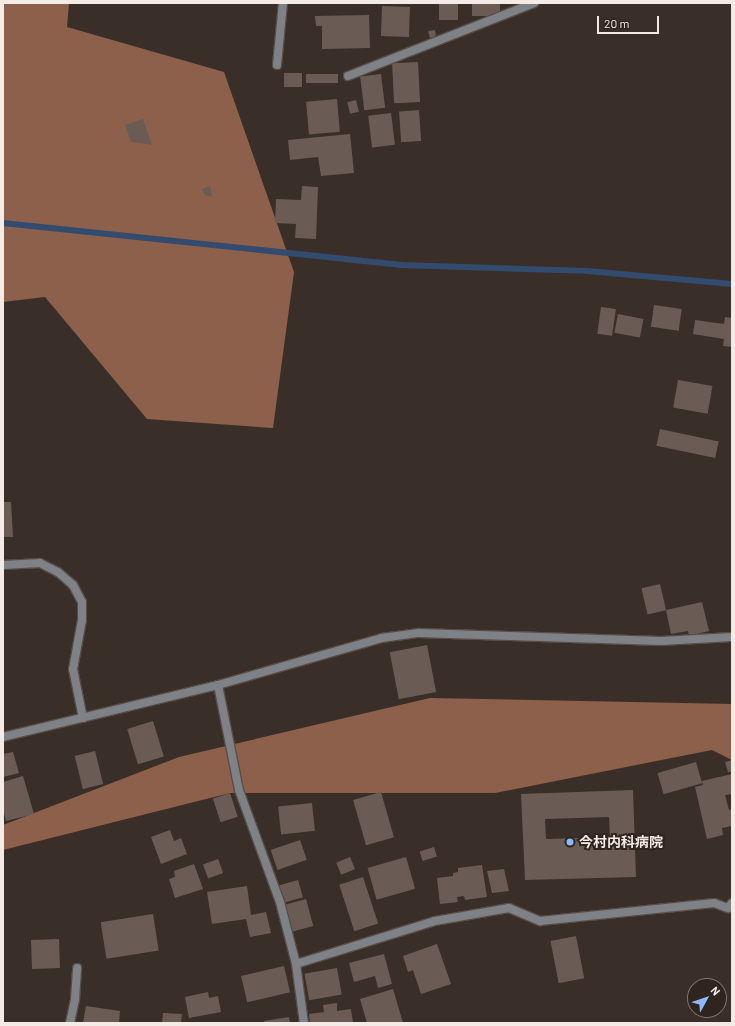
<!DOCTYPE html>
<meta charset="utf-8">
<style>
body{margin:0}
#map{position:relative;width:735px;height:1026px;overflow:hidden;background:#3a2e28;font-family:Barlow,"Noto Sans JP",sans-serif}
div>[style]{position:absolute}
.forest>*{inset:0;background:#8d604b}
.stream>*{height:6px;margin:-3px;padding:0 3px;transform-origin:3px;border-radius:3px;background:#324b6e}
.building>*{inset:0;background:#6a5c55;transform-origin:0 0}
.roads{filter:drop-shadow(1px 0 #584c47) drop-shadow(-1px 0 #584c47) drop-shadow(0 1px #584c47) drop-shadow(0 -1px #584c47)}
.street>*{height:8px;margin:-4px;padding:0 4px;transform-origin:4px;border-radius:4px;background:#7e8287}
.dots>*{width:11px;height:11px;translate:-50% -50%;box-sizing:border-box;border:2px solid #30241f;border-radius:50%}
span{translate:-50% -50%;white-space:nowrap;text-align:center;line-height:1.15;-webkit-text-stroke:4px #30241f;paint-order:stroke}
.poi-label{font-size:14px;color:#f4ebe7;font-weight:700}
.left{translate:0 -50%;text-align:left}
.frame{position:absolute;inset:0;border:4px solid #f4ebe7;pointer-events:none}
.north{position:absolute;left:687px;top:978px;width:40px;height:40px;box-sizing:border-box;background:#30241f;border:1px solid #7e746f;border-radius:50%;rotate:50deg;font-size:11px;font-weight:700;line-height:16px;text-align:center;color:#f4ebe7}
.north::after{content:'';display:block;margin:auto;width:14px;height:18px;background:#8bb9fc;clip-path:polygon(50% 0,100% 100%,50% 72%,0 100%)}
.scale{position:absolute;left:597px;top:16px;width:62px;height:18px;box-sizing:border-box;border:2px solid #f4ebe7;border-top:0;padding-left:5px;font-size:12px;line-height:14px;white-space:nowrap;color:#f4ebe7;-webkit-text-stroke:3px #30241f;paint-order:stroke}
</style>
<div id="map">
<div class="forest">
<div style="clip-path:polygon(3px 3px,69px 3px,67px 27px,224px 72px,294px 272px,273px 428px,147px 419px,45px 297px,3px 302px)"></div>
<div style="clip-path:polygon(430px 698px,732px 704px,732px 760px,712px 750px,495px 793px,230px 793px,3px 850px,3px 825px,179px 757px)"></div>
</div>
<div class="stream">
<div style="left:3px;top:223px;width:399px;rotate:6deg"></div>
<div style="left:400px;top:265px;width:187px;rotate:1.8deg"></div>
<div style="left:587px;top:271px;width:146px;rotate:5.1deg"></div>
</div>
<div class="building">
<div style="left:439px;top:3px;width:19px;height:17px"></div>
<div style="left:472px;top:3px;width:28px;height:13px"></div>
<div style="left:382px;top:6px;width:28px;height:30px;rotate:2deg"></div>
<div style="clip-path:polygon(369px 15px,370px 48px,322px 49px,322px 26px,316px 26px,315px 16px)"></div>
<div style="clip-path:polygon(435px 30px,436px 37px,430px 38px,428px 31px)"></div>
<div style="left:418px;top:62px;width:40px;height:26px;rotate:87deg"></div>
<div style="left:284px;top:73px;width:18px;height:14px"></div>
<div style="left:338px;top:74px;width:9px;height:32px;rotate:90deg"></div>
<div style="left:381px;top:74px;width:34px;height:21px;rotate:83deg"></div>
<div style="left:337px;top:99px;width:33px;height:31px;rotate:85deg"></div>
<div style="left:356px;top:100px;width:12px;height:9px;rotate:76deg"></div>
<div style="left:419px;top:110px;width:31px;height:20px;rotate:86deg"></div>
<div style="left:391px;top:113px;width:32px;height:23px;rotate:83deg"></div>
<div style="clip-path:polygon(143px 119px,152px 145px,131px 142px,125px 125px)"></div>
<div style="clip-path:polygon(350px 134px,354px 173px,321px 176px,318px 157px,290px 160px,288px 140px)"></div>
<div style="clip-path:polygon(210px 186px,212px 197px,205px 195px,202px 189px)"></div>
<div style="clip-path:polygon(302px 186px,318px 187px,316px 239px,295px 238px,296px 224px,275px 223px,276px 199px,301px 200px)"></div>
<div style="left:654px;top:305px;width:28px;height:22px;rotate:8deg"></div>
<div style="left:601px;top:307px;width:15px;height:27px;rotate:8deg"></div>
<div style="left:618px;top:314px;width:26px;height:19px;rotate:11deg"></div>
<div style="clip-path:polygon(725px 317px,732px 318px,732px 347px,723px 346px,724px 339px,693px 334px,695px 320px,724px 324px)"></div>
<div style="left:678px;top:380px;width:35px;height:28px;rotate:10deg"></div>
<div style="left:660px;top:429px;width:60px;height:17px;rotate:12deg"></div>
<div style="clip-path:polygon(3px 502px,11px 502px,13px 537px,3px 537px)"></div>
<div style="left:660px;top:584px;width:27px;height:19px;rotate:77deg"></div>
<div style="clip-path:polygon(702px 602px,709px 631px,689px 636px,688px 631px,671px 634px,666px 610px)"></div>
<div style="left:427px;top:645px;width:48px;height:38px;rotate:79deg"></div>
<div style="left:153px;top:721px;width:37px;height:27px;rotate:73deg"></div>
<div style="left:95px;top:751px;width:34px;height:21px;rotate:76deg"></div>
<div style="clip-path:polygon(13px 752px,19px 773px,3px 777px,3px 754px)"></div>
<div style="clip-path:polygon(732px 760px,732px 772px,728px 772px,725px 762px)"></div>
<div style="left:696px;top:762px;width:22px;height:40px;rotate:74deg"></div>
<div style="clip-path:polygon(732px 774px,732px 794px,725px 795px,729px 810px,732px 809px,732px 826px,722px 828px,723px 835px,707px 839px,695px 787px,703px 785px,702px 781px)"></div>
<div style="clip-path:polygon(23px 776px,34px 814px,6px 821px,3px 809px,3px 782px)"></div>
<div style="clip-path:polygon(evenodd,633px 790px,636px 877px,525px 880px,521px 794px,633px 790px,609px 817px,610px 837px,546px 839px,545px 819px,609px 817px)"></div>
<div style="left:381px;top:792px;width:47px;height:29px;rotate:74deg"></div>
<div style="left:230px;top:793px;width:25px;height:18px;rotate:72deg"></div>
<div style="left:312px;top:803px;width:28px;height:34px;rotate:84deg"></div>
<div style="clip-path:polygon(170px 830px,174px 841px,181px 838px,187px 854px,161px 864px,151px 837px)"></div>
<div style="left:300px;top:840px;width:21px;height:31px;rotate:71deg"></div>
<div style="left:434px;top:847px;width:10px;height:15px;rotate:73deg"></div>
<div style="left:350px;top:857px;width:13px;height:15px;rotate:67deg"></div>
<div style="left:406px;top:857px;width:33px;height:40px;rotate:74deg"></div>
<div style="left:218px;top:859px;width:15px;height:16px;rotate:70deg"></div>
<div style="clip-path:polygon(194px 864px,203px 889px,175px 898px,169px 879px,175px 877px,174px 871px)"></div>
<div style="clip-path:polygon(482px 865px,487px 897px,465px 900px,464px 896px,457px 897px,458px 902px,440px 904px,437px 878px,453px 876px,453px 873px,458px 872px,458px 868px)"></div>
<div style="clip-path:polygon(504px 869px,509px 891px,492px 893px,487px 871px)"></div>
<div style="left:363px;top:877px;width:49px;height:25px;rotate:72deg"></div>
<div style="left:298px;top:880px;width:18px;height:21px;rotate:74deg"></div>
<div style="clip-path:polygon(247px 886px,251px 915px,266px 912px,271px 933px,250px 937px,246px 919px,212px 924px,207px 892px)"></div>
<div style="left:306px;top:899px;width:28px;height:23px;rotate:75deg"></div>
<div style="left:153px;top:914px;width:37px;height:53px;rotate:81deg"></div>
<div style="left:576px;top:936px;width:43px;height:26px;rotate:79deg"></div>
<div style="left:59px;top:939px;width:29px;height:28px;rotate:88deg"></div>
<div style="clip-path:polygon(437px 944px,451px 984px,421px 994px,413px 970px,408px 972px,403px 956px)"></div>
<div style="clip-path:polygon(384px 954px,392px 984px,378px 988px,375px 976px,354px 982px,349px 963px)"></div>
<div style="left:284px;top:966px;width:27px;height:44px;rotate:77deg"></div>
<div style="left:337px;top:968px;width:27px;height:33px;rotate:80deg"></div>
<div style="clip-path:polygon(393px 989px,403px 1023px,367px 1023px,360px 999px)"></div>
<div style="clip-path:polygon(208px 992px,209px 998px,218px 996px,221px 1012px,189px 1018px,185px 997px)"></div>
<div style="clip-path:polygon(337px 1003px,337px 1011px,351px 1009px,353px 1023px,310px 1023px,309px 1014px,324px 1012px,323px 1005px)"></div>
<div style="clip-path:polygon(86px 1006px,120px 1011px,119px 1023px,83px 1023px)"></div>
<div style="clip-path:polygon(163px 1013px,182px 1014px,181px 1023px,162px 1023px)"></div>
<div style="clip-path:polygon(289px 1017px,290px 1023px,265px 1023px,264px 1021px)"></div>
</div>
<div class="roads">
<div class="street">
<div style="left:277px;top:65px;width:62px;rotate:-84.5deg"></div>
<div style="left:348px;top:76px;width:200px;rotate:-21.4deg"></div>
<div style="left:3px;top:565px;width:37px;rotate:-3deg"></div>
<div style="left:40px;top:563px;width:20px;rotate:27deg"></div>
<div style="left:58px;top:572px;width:20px;rotate:41deg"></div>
<div style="left:73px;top:585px;width:19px;rotate:62deg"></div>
<div style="left:82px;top:602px;width:18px;rotate:90deg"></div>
<div style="left:82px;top:620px;width:50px;rotate:100.4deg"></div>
<div style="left:73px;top:669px;width:50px;rotate:78.5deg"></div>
<div style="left:218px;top:685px;width:107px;rotate:78.7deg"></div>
<div style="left:239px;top:790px;width:119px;rotate:69.9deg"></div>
<div style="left:280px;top:902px;width:64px;rotate:75.5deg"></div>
<div style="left:296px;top:964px;width:60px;rotate:82.3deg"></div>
<div style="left:3px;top:737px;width:221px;rotate:-13.6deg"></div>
<div style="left:218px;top:685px;width:171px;rotate:-16deg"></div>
<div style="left:382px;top:638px;width:37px;rotate:-8deg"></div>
<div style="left:419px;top:633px;width:242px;rotate:1.9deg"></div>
<div style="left:661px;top:641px;width:71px;rotate:-3.2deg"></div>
<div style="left:296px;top:964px;width:145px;rotate:-17.2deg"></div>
<div style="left:435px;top:921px;width:75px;rotate:-10deg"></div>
<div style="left:509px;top:908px;width:34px;rotate:23deg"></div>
<div style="left:540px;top:921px;width:175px;rotate:-5.9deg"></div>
<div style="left:714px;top:903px;width:15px;rotate:20deg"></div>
<div style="left:728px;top:908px;width:6px;rotate:-51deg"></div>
<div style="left:70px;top:1023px;width:25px;rotate:-78deg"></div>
<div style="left:75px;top:999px;width:31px;rotate:-86deg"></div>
</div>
</div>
<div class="dots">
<div style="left:570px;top:842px;background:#8bb9fc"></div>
</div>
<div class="poi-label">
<span class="left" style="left:579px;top:842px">今村内科病院</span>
</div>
<div class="frame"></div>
<div class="north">N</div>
<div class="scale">20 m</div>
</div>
